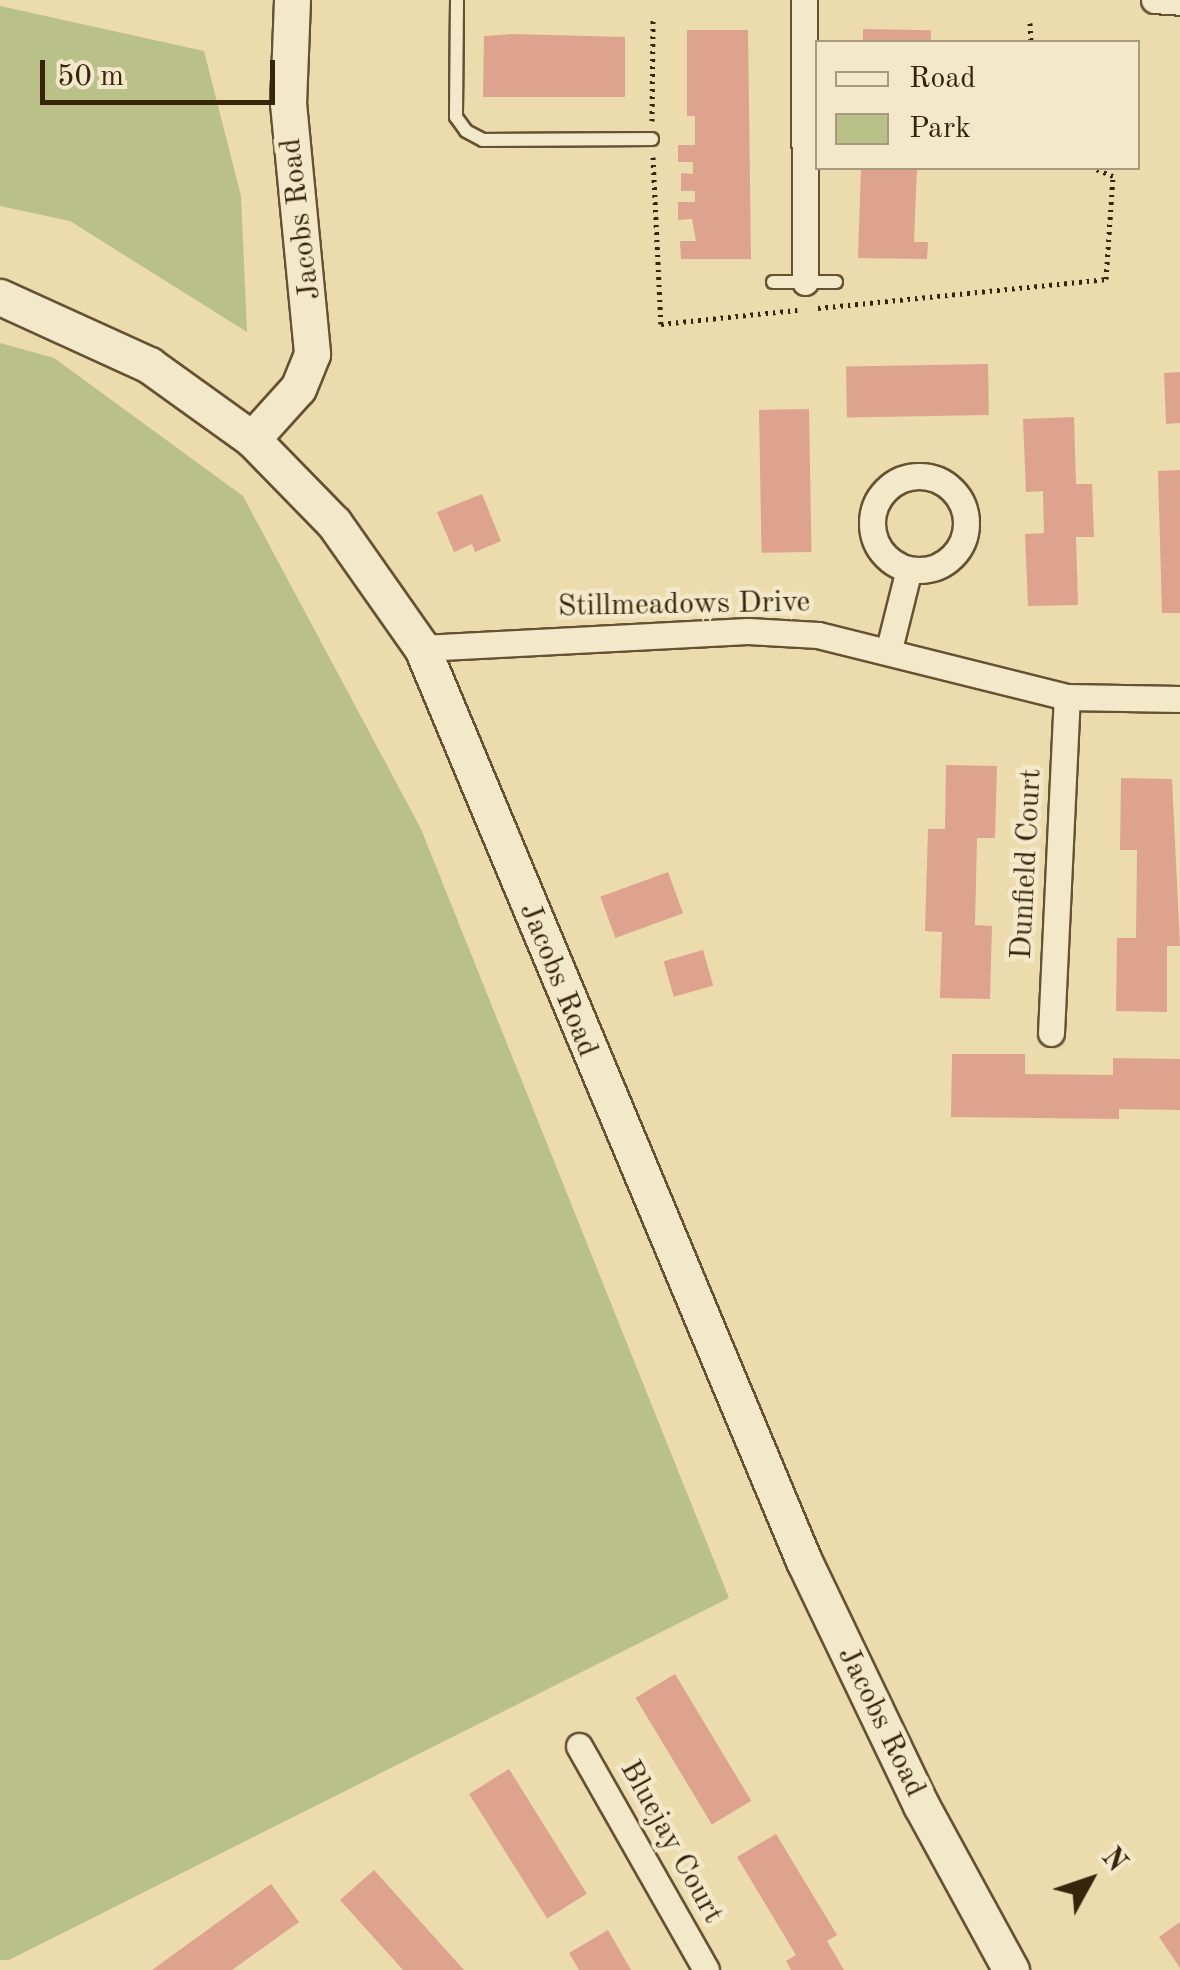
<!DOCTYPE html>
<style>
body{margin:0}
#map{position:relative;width:1180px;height:1970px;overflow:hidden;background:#ecdbac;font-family:"Old Standard TT",serif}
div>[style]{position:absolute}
.green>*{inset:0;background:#b9c088}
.building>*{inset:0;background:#dea38e;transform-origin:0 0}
.path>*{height:5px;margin-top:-2.5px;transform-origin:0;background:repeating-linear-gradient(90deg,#37240b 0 2.5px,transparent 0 7.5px)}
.roads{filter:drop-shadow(2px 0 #645233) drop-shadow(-2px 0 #645233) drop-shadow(0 2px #645233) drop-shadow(0 -2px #645233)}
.lane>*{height:12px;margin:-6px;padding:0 6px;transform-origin:6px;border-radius:6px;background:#f3e8c9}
.street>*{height:25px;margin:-12.5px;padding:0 12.5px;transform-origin:12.5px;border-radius:12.5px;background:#f3e8c9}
.street>.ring{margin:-12.5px;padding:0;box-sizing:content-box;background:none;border:25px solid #f3e8c9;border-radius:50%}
.secondary>*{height:35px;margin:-17.5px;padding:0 17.5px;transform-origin:17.5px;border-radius:17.5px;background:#f3e8c9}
span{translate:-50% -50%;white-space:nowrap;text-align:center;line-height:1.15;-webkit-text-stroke:9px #f3e8c9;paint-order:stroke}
.street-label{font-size:30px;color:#37240b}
.legend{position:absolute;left:815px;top:40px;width:325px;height:130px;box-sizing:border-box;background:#f3e8c9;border:2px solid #a89a7d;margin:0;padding:12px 18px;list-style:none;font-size:30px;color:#37240b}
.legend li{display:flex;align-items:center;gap:20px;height:50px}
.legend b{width:50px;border:2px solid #a89a7d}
.north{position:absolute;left:1040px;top:1830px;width:100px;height:100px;-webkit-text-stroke:8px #f3e8c9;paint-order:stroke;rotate:50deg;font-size:28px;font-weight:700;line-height:40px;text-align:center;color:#37240b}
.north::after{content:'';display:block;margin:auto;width:35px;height:45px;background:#37240b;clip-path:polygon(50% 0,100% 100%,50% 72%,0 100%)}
.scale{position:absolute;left:40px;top:60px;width:235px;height:45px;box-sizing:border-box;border:5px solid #37240b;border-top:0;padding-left:12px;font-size:30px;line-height:35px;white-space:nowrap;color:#37240b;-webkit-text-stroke:8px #f3e8c9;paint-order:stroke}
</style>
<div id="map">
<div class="green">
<div style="clip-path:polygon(0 6px,204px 51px,241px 196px,247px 332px,70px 221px,0 206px)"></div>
<div style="clip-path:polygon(0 343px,54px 358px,243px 496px,421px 829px,729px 1598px,9px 1960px,0 1960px)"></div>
</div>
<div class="building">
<div style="left:863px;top:29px;width:68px;height:13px;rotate:1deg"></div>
<div style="clip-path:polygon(687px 30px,748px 30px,751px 259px,681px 259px,680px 241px,696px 241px,692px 219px,678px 220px,678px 202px,695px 202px,695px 191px,681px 191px,681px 173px,693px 174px,693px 162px,678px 162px,678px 145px,695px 145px,695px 116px,687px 116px)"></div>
<div style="clip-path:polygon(512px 34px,625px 37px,625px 97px,483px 97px,484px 36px)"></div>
<div style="clip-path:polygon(861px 168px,917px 168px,914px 242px,928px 242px,927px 259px,858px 258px)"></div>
<div style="left:988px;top:364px;width:51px;height:142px;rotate:89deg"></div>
<div style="clip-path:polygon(1180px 372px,1180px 423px,1166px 424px,1164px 373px)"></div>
<div style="left:809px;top:409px;width:143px;height:50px;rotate:89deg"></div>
<div style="clip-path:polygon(1074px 417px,1076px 484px,1092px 484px,1094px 537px,1076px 537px,1078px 605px,1028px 606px,1025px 534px,1044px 533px,1043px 491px,1026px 492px,1023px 419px)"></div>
<div style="clip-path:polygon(1180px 470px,1180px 613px,1162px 613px,1158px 471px)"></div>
<div style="clip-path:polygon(482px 494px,501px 541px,475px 552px,472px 544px,454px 552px,437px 512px)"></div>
<div style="clip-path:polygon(946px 765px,997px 766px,995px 838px,977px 838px,975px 925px,992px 926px,990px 999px,940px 998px,942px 932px,925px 931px,928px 829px,945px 829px)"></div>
<div style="clip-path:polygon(1121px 778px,1172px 779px,1180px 946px,1167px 946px,1167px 1012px,1116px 1011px,1117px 938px,1136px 938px,1137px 850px,1120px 850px)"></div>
<div style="left:668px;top:872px;width:44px;height:72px;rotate:70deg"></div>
<div style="left:703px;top:950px;width:37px;height:41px;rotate:74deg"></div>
<div style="clip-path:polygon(952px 1054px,1025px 1054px,1025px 1074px,1113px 1075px,1113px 1058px,1180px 1059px,1180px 1110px,1119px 1109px,1119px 1119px,951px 1117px)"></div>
<div style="left:675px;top:1674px;width:148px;height:46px;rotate:59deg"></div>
<div style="left:509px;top:1769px;width:147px;height:47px;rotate:58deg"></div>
<div style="clip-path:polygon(776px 1834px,837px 1935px,827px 1941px,844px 1970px,791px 1970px,786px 1961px,796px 1955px,737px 1857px)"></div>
<div style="clip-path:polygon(374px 1870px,464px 1970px,403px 1970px,340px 1900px)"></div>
<div style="clip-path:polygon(271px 1884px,299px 1922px,232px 1970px,152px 1970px)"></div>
<div style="clip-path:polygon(1180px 1922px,1180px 1968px,1159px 1937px)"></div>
<div style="clip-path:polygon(608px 1930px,631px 1970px,579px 1970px,569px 1953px)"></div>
</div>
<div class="path">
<div style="left:1030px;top:23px;width:19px;rotate:87deg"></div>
<div style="left:652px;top:121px;width:102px;rotate:-89.4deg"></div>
<div style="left:653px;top:157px;width:167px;rotate:87.3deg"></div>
<div style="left:661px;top:324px;width:137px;rotate:-5.9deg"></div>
<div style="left:818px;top:308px;width:289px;rotate:-5.7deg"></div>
<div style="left:1106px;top:279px;width:103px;rotate:-86.1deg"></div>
<div style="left:1113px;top:176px;width:22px;rotate:-158deg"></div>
</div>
<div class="roads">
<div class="lane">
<div style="left:457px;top:0;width:117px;rotate:90.5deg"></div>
<div style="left:456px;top:117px;width:17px;rotate:54deg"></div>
<div style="left:466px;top:131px;width:19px;rotate:28deg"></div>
<div style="left:483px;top:140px;width:169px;rotate:-0.3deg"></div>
<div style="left:773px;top:282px;width:63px"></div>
</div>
<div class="street">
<div style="left:804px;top:0;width:282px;rotate:89.8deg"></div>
<div style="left:1154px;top:0;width:26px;rotate:4deg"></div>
<div class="ring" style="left:872px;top:476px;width:69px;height:69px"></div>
<div style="left:422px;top:648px;width:326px;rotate:-3deg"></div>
<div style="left:748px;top:631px;width:70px;rotate:3.3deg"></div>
<div style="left:818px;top:635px;width:257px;rotate:14deg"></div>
<div style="left:1067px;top:697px;width:113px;rotate:1deg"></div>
<div style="left:889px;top:649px;width:82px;rotate:-76deg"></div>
<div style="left:1051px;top:1033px;width:336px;rotate:-87.3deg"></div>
<div style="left:579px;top:1746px;width:257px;rotate:60.4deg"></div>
</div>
<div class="secondary">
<div style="left:292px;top:0;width:103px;rotate:92.2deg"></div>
<div style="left:288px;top:103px;width:252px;rotate:84.5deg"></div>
<div style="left:312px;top:354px;width:37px;rotate:112deg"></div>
<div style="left:298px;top:388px;width:69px;rotate:132deg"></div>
<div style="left:252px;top:439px;width:117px;rotate:45.7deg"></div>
<div style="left:334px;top:523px;width:153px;rotate:54.9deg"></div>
<div style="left:422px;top:648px;width:990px;rotate:67.3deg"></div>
<div style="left:804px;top:1561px;width:271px;rotate:64.4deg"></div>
<div style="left:921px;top:1805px;width:188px;rotate:61.4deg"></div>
<div style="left:0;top:297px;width:164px;rotate:24.5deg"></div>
<div style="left:149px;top:365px;width:127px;rotate:35.7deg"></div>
</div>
</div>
<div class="street-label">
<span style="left:301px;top:219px;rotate:-97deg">Jacobs Road</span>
<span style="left:684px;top:605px;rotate:-1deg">Stillmeadows Drive</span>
<span style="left:1027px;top:864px;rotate:-87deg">Dunfield Court</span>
<span style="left:558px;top:980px;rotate:68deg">Jacobs Road</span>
<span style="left:881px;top:1722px;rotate:64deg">Jacobs Road</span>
<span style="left:671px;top:1842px;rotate:61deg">Bluejay Court</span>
</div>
<ul class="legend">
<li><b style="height:12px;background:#f3e8c9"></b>Road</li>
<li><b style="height:28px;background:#b9c088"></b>Park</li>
</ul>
<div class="north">N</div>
<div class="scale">50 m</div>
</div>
